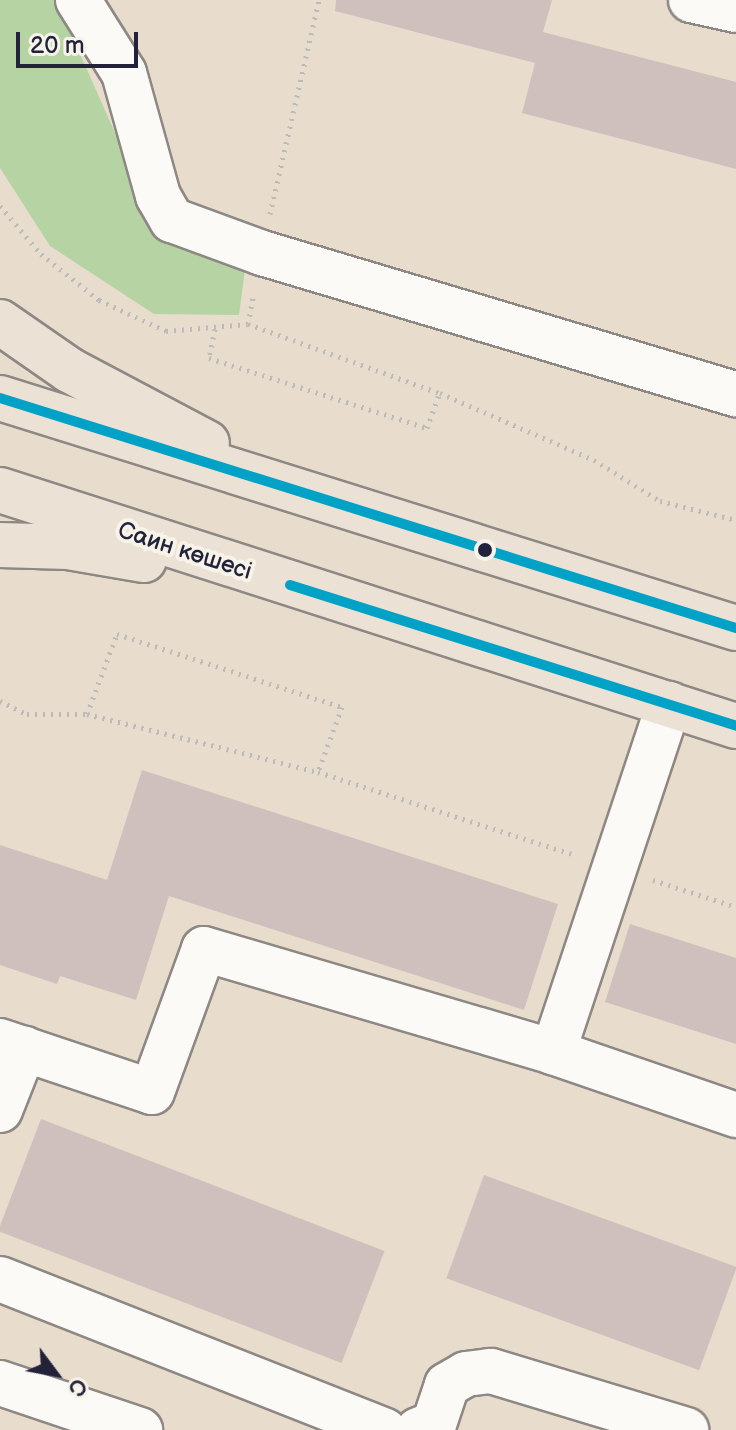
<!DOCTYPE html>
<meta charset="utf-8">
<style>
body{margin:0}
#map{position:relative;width:736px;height:1430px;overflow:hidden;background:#e8dccc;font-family:"Balsamiq Sans",sans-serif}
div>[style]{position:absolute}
.green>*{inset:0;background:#b6d3a3}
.building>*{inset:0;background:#cfc0bd;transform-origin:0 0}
.path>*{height:5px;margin-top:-2.5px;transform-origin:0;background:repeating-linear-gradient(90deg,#bdbaba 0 2px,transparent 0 8px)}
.roads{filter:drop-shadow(2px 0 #8e8884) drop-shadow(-2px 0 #8e8884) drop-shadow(0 2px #8e8884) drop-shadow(0 -2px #8e8884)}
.minor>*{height:44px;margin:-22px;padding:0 22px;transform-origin:22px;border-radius:22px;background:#fcfaf7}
.major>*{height:44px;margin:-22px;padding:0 22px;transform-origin:22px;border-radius:22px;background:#ebe1d5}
.bus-1>*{height:10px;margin:-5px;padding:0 5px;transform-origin:5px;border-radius:5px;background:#02a2c7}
.dots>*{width:22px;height:22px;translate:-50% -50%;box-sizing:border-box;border:4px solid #f7f3e8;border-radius:50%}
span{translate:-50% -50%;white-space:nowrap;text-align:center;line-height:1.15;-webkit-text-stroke:8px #f7f3e8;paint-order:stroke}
.street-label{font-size:24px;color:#22223b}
.north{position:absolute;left:16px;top:1334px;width:80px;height:80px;-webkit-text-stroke:6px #f7f3e8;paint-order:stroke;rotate:122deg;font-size:22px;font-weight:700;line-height:32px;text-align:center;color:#22223b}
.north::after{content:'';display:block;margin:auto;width:28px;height:36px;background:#22223b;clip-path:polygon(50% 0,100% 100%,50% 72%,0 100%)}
.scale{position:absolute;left:16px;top:32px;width:122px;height:36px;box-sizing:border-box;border:4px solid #22223b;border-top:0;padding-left:10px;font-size:24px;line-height:28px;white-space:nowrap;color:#22223b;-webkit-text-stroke:6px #f7f3e8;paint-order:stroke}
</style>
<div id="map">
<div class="green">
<div style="clip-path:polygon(0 0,56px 0,136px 180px,245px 269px,239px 315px,154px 314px,50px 246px,0 168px)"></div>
</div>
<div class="building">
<div style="clip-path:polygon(336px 0,552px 0,543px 32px,736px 82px,736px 169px,522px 113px,535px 63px,335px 11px)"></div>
<div style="clip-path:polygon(142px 770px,558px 904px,524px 1010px,169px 896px,136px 1000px,60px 976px,57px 984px,0 965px,0 845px,107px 880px)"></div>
<div style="clip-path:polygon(630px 924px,736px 958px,736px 1044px,605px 1002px)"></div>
<div style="left:41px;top:1119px;width:368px;height:120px;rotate:21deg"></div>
<div style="left:484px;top:1175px;width:269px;height:110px;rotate:20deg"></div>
</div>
<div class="path">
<div style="left:0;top:206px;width:63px;rotate:49.5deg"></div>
<div style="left:41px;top:254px;width:74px;rotate:38.4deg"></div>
<div style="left:99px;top:300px;width:74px;rotate:24.8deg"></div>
<div style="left:166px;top:331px;width:82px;rotate:-4.9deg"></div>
<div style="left:248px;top:324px;width:204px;rotate:19.8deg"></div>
<div style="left:440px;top:393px;width:168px;rotate:23.5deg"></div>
<div style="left:594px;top:460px;width:78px;rotate:31.8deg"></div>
<div style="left:660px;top:501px;width:78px;rotate:14deg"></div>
<div style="left:270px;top:214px;width:220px;rotate:-77.1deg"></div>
<div style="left:248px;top:324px;width:31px;rotate:-79deg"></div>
<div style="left:215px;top:329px;width:30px;rotate:102deg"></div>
<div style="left:209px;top:358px;width:229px;rotate:17.8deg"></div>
<div style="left:427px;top:428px;width:37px;rotate:-70deg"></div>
<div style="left:0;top:701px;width:30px;rotate:26deg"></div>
<div style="left:27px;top:714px;width:60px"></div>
<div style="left:87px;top:714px;width:238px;rotate:14.1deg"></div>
<div style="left:318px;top:772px;width:270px;rotate:17.9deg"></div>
<div style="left:87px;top:714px;width:85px;rotate:-69.4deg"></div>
<div style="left:117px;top:634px;width:237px;rotate:18deg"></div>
<div style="left:342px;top:707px;width:69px;rotate:110.3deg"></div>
<div style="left:653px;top:880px;width:87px;rotate:18deg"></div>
</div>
<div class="roads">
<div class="minor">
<div style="left:78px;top:0;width:86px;rotate:57.8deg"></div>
<div style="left:124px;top:73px;width:128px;rotate:74.5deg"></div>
<div style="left:158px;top:196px;width:28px;rotate:60deg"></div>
<div style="left:172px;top:220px;width:96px;rotate:20.1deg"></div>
<div style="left:262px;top:253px;width:495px;rotate:16.6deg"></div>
<div style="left:691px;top:0;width:46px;rotate:12.5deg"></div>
<div style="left:669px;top:704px;width:367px;rotate:108.4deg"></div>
<div style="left:553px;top:1052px;width:194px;rotate:19deg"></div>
<div style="left:0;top:1041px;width:160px;rotate:18.5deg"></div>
<div style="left:152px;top:1092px;width:152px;rotate:-70deg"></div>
<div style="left:204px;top:949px;width:364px;rotate:16.4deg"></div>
<div style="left:0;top:1110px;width:66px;rotate:-68.5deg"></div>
<div style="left:0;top:1279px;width:413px;rotate:21.5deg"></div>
<div style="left:0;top:1383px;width:148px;rotate:18.6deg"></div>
<div style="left:418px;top:1430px;width:17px;rotate:-21deg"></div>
<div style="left:434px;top:1424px;width:41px;rotate:-71.6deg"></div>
<div style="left:447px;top:1385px;width:22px;rotate:-30deg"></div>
<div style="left:466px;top:1374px;width:25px;rotate:-7deg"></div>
<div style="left:491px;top:1371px;width:204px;rotate:16.8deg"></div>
</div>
<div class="major">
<div style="left:0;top:322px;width:84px;rotate:34.8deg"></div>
<div style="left:69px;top:370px;width:156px;rotate:27.9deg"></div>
<div style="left:0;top:398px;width:771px;rotate:17.35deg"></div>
<div style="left:0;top:490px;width:773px;rotate:17.78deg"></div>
<div style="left:0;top:545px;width:68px;rotate:1.7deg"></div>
<div style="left:68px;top:547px;width:77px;rotate:9.7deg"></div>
</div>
</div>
<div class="bus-1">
<div style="left:0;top:398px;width:771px;rotate:17.35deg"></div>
<div style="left:290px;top:585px;width:468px;rotate:17.5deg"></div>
</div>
<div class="dots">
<div style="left:485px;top:550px;background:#22223b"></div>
</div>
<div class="street-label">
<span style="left:185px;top:551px;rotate:18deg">Саин көшесі</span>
</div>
<div class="north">С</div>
<div class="scale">20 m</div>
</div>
